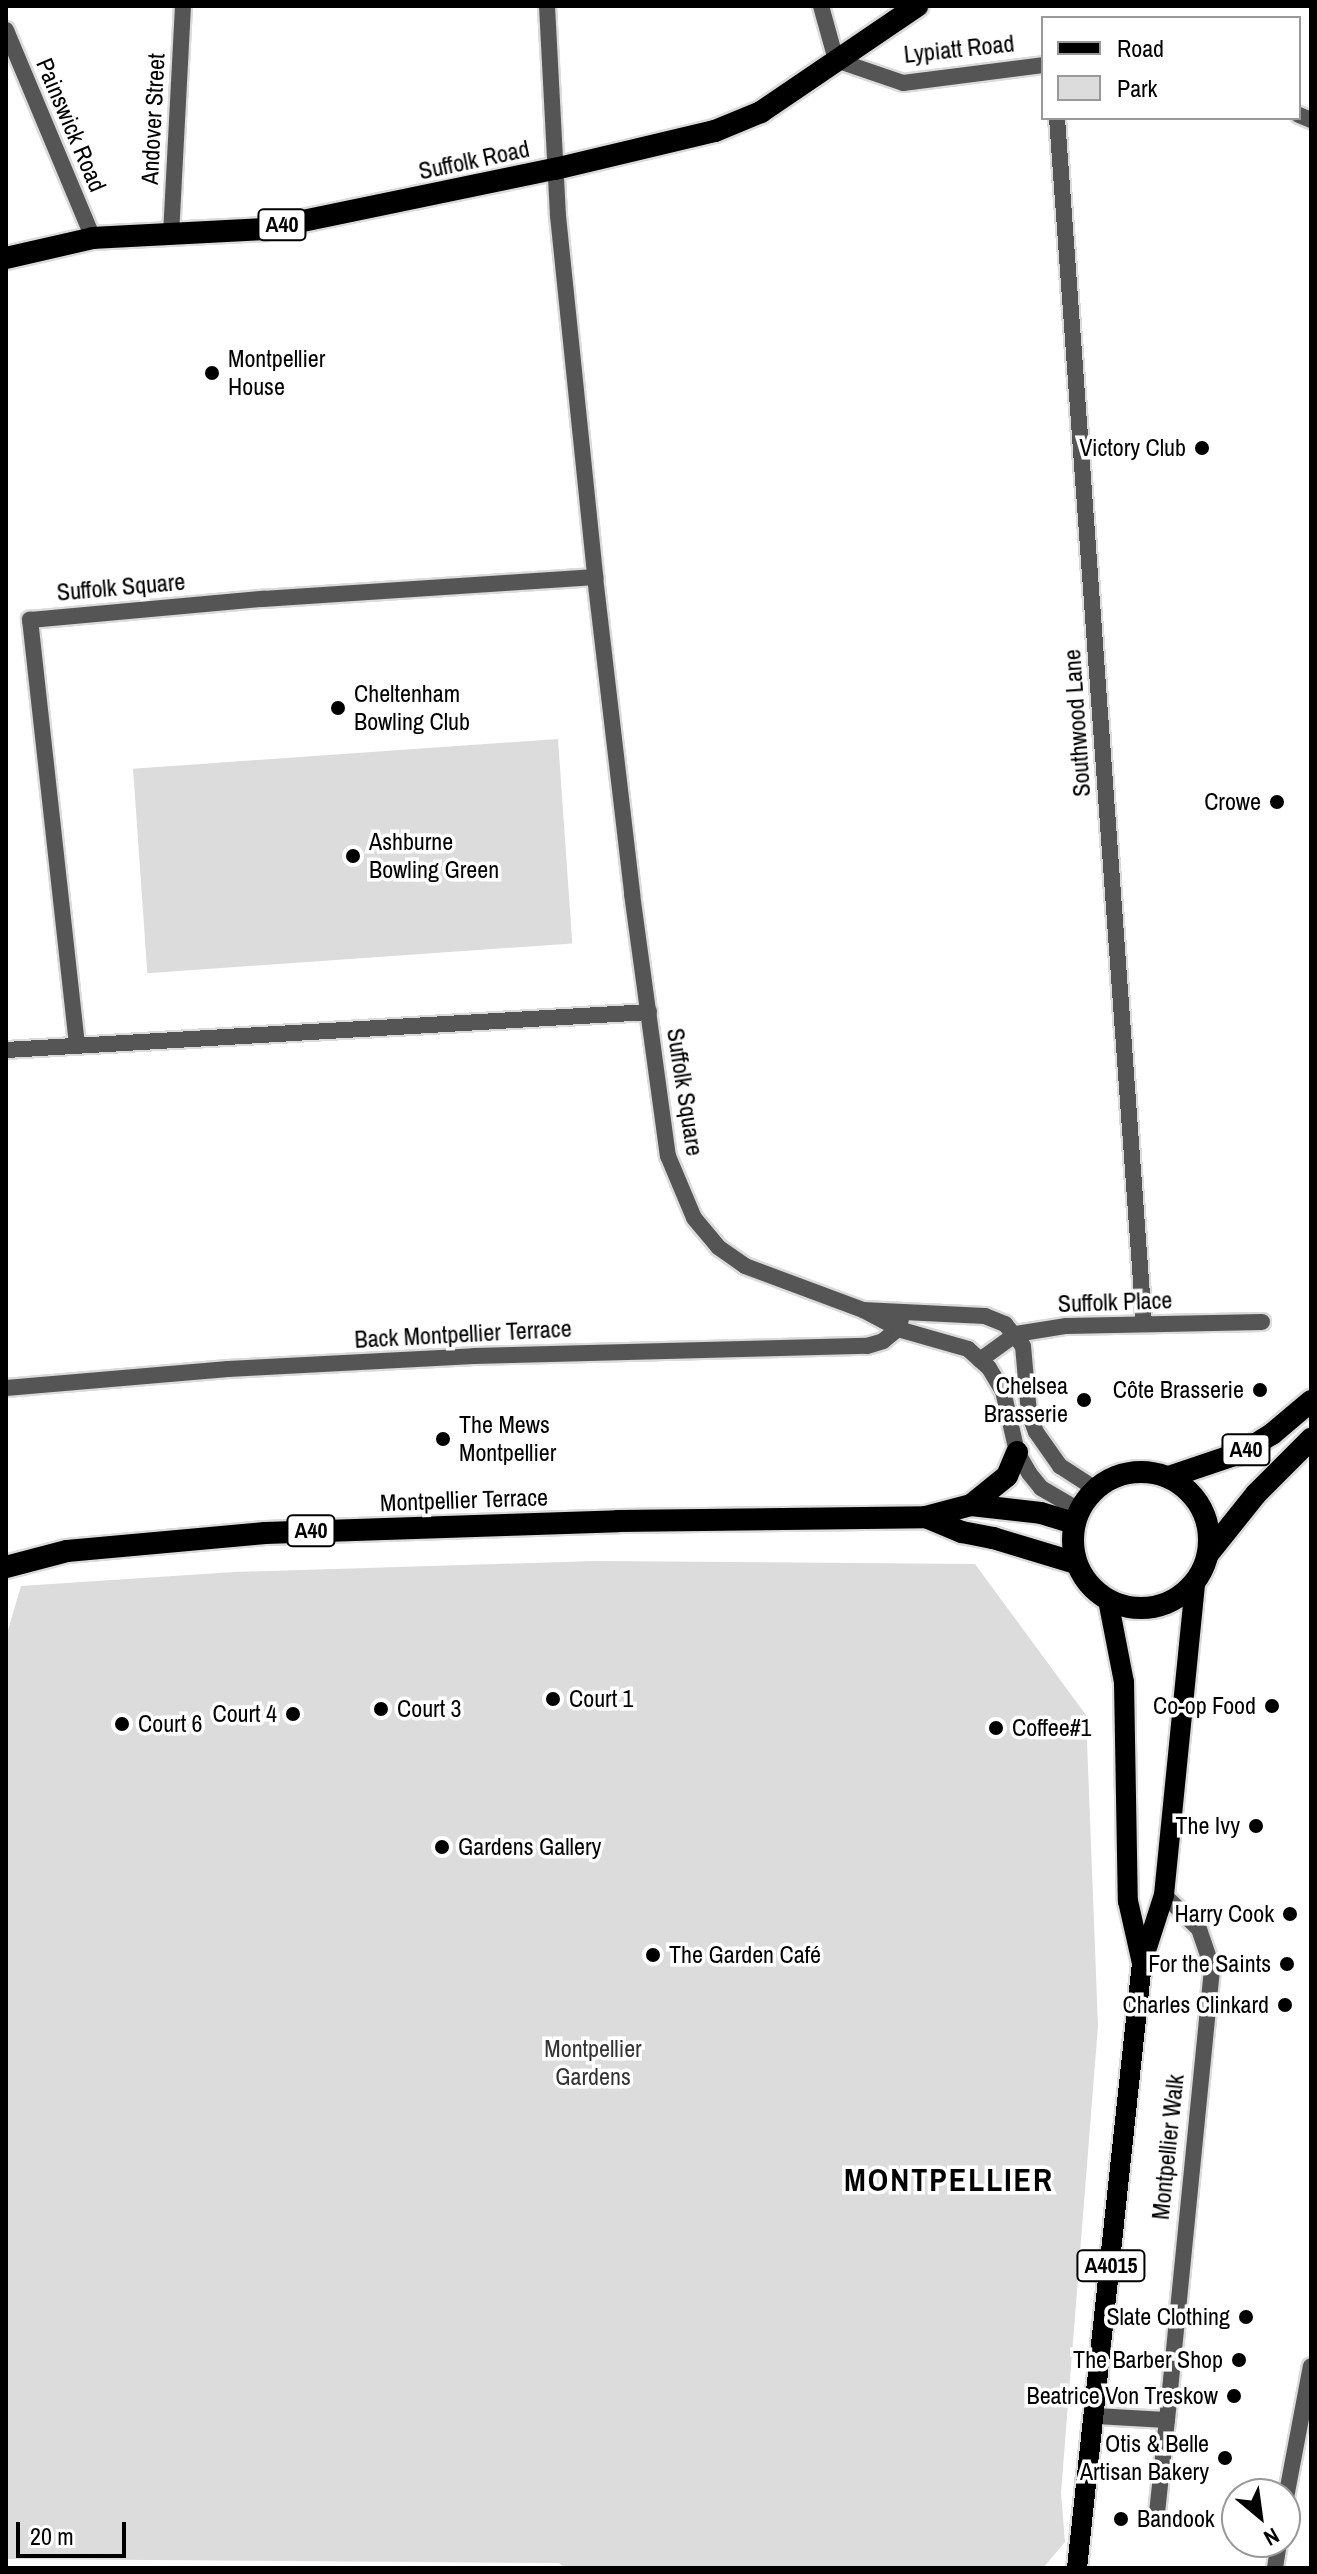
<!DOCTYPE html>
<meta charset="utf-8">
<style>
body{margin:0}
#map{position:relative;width:1317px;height:2574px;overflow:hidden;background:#fff;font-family:"Archivo Narrow",sans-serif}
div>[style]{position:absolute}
.green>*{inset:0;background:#dcdcdc;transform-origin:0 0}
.roads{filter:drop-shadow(2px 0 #dbdbdb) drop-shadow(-2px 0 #dbdbdb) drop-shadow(0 2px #dbdbdb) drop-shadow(0 -2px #dbdbdb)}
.minor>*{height:16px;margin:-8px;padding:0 8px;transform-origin:8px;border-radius:8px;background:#555}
.tertiary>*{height:16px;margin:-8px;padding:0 8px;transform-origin:8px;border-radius:8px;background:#555}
.primary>*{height:20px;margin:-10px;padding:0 10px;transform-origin:10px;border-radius:10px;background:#000}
.trunk>*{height:22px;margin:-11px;padding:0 11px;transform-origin:11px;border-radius:11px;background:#000}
.trunk>.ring{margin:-11px;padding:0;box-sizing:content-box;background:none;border:22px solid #000;border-radius:50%}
.dots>*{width:22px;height:22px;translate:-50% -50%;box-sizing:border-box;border:4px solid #fff;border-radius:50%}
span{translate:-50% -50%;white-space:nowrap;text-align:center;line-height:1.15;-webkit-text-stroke:7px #fff;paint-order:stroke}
.shield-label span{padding:2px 6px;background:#fff;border:2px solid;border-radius:6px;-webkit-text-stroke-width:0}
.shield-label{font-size:22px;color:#000;font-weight:700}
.street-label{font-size:24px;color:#000}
.poi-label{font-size:24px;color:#000}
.left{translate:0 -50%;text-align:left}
.right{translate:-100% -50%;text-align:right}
.park-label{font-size:24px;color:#333}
.district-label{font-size:32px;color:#000;font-weight:700;letter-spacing:2px}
.frame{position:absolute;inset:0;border:8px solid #000;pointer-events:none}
.legend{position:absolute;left:1041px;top:16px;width:260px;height:104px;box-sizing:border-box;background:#fff;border:2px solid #999;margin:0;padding:10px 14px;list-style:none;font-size:24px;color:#000}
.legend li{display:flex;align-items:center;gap:16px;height:40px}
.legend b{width:40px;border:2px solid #999}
.north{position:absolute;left:1221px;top:2478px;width:80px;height:80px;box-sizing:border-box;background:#fff;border:2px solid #999;border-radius:50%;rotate:151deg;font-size:22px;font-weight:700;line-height:32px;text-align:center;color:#000}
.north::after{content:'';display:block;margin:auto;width:28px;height:36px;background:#000;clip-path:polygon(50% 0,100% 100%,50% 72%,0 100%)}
.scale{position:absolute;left:16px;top:2522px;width:110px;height:36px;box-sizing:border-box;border:4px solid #000;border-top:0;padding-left:10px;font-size:24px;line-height:28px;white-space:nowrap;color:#000;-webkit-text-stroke:6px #fff;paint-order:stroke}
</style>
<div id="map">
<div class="green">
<div style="left:558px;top:739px;width:205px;height:426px;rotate:86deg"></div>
<div style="clip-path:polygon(596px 1561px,975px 1564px,1086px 1715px,1098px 2026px,1061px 2493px,1065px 2542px,1043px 2568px,565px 2568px,559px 2563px,6px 2559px,6px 1637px,21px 1586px,234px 1572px)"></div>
</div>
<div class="roads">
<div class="minor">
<div style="left:821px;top:6px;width:56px;rotate:74.5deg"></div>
<div style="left:836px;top:60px;width:71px;rotate:18.9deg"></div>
<div style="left:903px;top:83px;width:141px;rotate:-7.3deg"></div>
<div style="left:6px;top:30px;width:225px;rotate:67.3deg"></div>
<div style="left:1299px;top:115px;width:13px;rotate:23deg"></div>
<div style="left:1057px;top:118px;width:1209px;rotate:85.87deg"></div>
<div style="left:171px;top:235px;width:229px;rotate:-87deg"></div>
<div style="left:77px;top:1045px;width:428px;rotate:-96.3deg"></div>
<div style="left:30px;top:620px;width:234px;rotate:-5.2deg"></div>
<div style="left:263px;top:599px;width:333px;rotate:-3.8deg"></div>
<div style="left:6px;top:1050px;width:644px;rotate:-3.38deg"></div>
<div style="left:980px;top:1360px;width:44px;rotate:-35.8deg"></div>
<div style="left:1016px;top:1334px;width:51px;rotate:-9.1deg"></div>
<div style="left:1066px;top:1326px;width:196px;rotate:-1.2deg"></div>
<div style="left:6px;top:1388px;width:223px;rotate:-4.9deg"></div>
<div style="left:228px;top:1369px;width:246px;rotate:-3deg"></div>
<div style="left:474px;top:1356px;width:393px;rotate:-1.5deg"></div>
<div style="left:867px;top:1346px;width:17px;rotate:-17deg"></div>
<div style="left:883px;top:1341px;width:19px;rotate:-39deg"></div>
<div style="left:898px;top:1329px;width:10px;rotate:-73deg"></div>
<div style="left:1095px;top:2416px;width:72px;rotate:3.2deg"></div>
<div style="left:1167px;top:2420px;width:455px;rotate:-84.3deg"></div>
<div style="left:1212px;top:1967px;width:40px;rotate:-108.9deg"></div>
<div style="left:1199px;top:1929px;width:49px;rotate:-135.8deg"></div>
<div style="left:1285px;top:2503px;width:139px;rotate:-79.3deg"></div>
<div style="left:1157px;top:2513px;width:94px;rotate:-83.9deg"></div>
<div style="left:1275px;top:2568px;width:26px;rotate:-81deg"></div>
</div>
<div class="tertiary">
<div style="left:547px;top:6px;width:210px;rotate:87deg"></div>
<div style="left:558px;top:216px;width:363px;rotate:84.1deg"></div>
<div style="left:595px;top:577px;width:319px;rotate:83.3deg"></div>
<div style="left:632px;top:894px;width:264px;rotate:82.2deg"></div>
<div style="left:668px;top:1156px;width:67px;rotate:67.2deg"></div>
<div style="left:694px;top:1218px;width:38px;rotate:50deg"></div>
<div style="left:718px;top:1247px;width:33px;rotate:35deg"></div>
<div style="left:745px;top:1266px;width:126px;rotate:20.4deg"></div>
<div style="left:863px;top:1310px;width:40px;rotate:28deg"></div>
<div style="left:898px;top:1329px;width:73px;rotate:15.9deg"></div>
<div style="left:968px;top:1349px;width:28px;rotate:42deg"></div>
<div style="left:989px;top:1368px;width:27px;rotate:59deg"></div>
<div style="left:1003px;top:1391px;width:63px;rotate:77.1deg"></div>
<div style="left:1017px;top:1452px;width:24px;rotate:60deg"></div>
<div style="left:1029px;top:1473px;width:19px;rotate:51deg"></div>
<div style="left:1041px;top:1488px;width:44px;rotate:30.1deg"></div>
<div style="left:863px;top:1310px;width:122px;rotate:2.8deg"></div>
<div style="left:985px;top:1316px;width:22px;rotate:22deg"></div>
<div style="left:1005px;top:1324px;width:28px;rotate:51deg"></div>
<div style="left:1023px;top:1346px;width:67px;rotate:84.9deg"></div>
<div style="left:1029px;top:1413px;width:20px;rotate:70deg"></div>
<div style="left:1036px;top:1432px;width:42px;rotate:54.8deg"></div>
<div style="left:1060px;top:1466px;width:40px;rotate:32.9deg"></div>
</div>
<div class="primary">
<div style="left:1108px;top:1600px;width:84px;rotate:79deg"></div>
<div style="left:1124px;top:1682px;width:219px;rotate:89deg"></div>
<div style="left:1128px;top:1901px;width:64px;rotate:77.3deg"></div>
<div style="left:1077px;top:2568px;width:608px;rotate:-83.87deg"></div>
<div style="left:1142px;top:1963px;width:71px;rotate:-72.1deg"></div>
<div style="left:1164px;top:1895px;width:315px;rotate:-84.3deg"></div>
</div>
<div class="trunk">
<div style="left:6px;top:258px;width:89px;rotate:-12.9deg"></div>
<div style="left:93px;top:238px;width:171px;rotate:-3deg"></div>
<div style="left:264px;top:229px;width:297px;rotate:-11.7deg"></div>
<div style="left:555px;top:169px;width:164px;rotate:-13.4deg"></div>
<div style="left:715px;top:131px;width:50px;rotate:-22.4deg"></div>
<div style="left:761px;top:112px;width:189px;rotate:-34.2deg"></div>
<div class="ring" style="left:1073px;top:1472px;width:114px;height:114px"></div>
<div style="left:1169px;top:1477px;width:78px;rotate:-18.7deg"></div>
<div style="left:1243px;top:1452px;width:34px;rotate:-32deg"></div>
<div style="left:1272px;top:1434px;width:51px;rotate:-40.2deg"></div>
<div style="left:971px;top:1505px;width:46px;rotate:-38.9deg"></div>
<div style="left:1007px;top:1476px;width:26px;rotate:-67deg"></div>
<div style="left:926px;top:1517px;width:39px;rotate:23deg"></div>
<div style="left:962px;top:1532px;width:32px;rotate:11deg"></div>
<div style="left:993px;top:1538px;width:87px;rotate:16.8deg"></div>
<div style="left:1208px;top:1554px;width:77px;rotate:-51.3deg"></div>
<div style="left:1256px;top:1494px;width:78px;rotate:-45deg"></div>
<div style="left:6px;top:1567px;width:63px;rotate:-14.7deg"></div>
<div style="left:67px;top:1551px;width:199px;rotate:-5.2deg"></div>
<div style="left:265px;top:1533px;width:353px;rotate:-1.9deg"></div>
<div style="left:618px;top:1521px;width:308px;rotate:-0.7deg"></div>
<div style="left:926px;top:1517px;width:47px;rotate:-14.9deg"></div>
<div style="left:971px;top:1505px;width:70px;rotate:6.5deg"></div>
<div style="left:1041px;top:1513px;width:34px;rotate:17deg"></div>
</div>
</div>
<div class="dots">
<div style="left:212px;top:373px;background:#000"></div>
<div style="left:1202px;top:448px;background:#000"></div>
<div style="left:338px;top:708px;background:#000"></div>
<div style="left:1277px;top:802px;background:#000"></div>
<div style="left:353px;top:856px;background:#000"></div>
<div style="left:1260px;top:1390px;background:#000"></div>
<div style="left:1084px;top:1400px;background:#000"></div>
<div style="left:443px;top:1439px;background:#000"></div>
<div style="left:553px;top:1699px;background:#000"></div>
<div style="left:1272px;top:1706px;background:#000"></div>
<div style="left:381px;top:1709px;background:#000"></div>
<div style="left:293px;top:1714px;background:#000"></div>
<div style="left:122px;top:1724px;background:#000"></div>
<div style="left:996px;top:1728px;background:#000"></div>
<div style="left:1256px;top:1826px;background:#000"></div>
<div style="left:442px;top:1847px;background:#000"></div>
<div style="left:1290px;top:1914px;background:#000"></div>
<div style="left:653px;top:1955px;background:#000"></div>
<div style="left:1287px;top:1964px;background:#000"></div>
<div style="left:1285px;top:2005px;background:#000"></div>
<div style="left:1246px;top:2317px;background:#000"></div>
<div style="left:1239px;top:2360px;background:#000"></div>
<div style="left:1234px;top:2396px;background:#000"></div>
<div style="left:1225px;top:2458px;background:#000"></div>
<div style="left:1121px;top:2519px;background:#000"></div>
</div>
<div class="shield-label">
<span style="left:282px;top:225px">A40</span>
<span style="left:1246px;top:1450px">A40</span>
<span style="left:311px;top:1531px">A40</span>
<span style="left:1111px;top:2266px">A4015</span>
</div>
<div class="street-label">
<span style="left:959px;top:49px;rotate:-6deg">Lypiatt Road</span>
<span style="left:153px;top:119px;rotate:-87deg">Andover Street</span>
<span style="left:71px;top:125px;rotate:67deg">Painswick Road</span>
<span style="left:474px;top:160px;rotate:-12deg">Suffolk Road</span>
<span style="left:121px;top:587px;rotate:-5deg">Suffolk Square</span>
<span style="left:1077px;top:723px;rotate:-94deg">Southwood Lane</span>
<span style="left:685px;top:1092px;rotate:81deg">Suffolk Square</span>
<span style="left:1115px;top:1302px;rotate:-2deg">Suffolk Place</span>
<span style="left:463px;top:1334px;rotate:-3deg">Back Montpellier Terrace</span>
<span style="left:464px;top:1500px;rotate:-2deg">Montpellier Terrace</span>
<span style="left:1168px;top:2147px;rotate:-84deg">Montpellier Walk</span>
</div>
<div class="poi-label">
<span class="left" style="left:228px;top:373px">Montpellier<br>House</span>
<span class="right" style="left:1186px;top:448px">Victory Club</span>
<span class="left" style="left:354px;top:708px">Cheltenham<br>Bowling Club</span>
<span class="right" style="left:1261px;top:802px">Crowe</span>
<span class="left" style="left:369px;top:856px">Ashburne<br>Bowling Green</span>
<span class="right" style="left:1068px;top:1400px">Chelsea<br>Brasserie</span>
<span class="right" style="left:1244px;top:1390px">Côte Brasserie</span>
<span class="left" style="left:459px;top:1439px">The Mews<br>Montpellier</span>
<span class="left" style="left:569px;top:1699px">Court 1</span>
<span class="right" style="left:1256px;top:1706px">Co-op Food</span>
<span class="left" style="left:397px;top:1709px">Court 3</span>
<span class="right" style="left:277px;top:1714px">Court 4</span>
<span class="left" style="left:138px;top:1724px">Court 6</span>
<span class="left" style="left:1012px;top:1728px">Coffee#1</span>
<span class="right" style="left:1240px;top:1826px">The Ivy</span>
<span class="left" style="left:458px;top:1847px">Gardens Gallery</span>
<span class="right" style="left:1274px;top:1914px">Harry Cook</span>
<span class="left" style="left:669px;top:1955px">The Garden Café</span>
<span class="right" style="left:1271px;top:1964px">For the Saints</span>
<span class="right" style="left:1269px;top:2005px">Charles Clinkard</span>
<span class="right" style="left:1230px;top:2317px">Slate Clothing</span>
<span class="right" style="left:1223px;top:2360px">The Barber Shop</span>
<span class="right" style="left:1218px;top:2396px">Beatrice Von Treskow</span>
<span class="right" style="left:1209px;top:2458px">Otis &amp; Belle<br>Artisan Bakery</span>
<span class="left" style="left:1137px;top:2519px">Bandook</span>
</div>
<div class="park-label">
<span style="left:593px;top:2063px">Montpellier<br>Gardens</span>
</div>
<div class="district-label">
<span style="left:949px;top:2180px">MONTPELLIER</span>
</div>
<div class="frame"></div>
<ul class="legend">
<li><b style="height:10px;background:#000"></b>Road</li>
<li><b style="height:22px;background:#dcdcdc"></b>Park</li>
</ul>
<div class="north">N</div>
<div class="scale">20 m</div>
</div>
